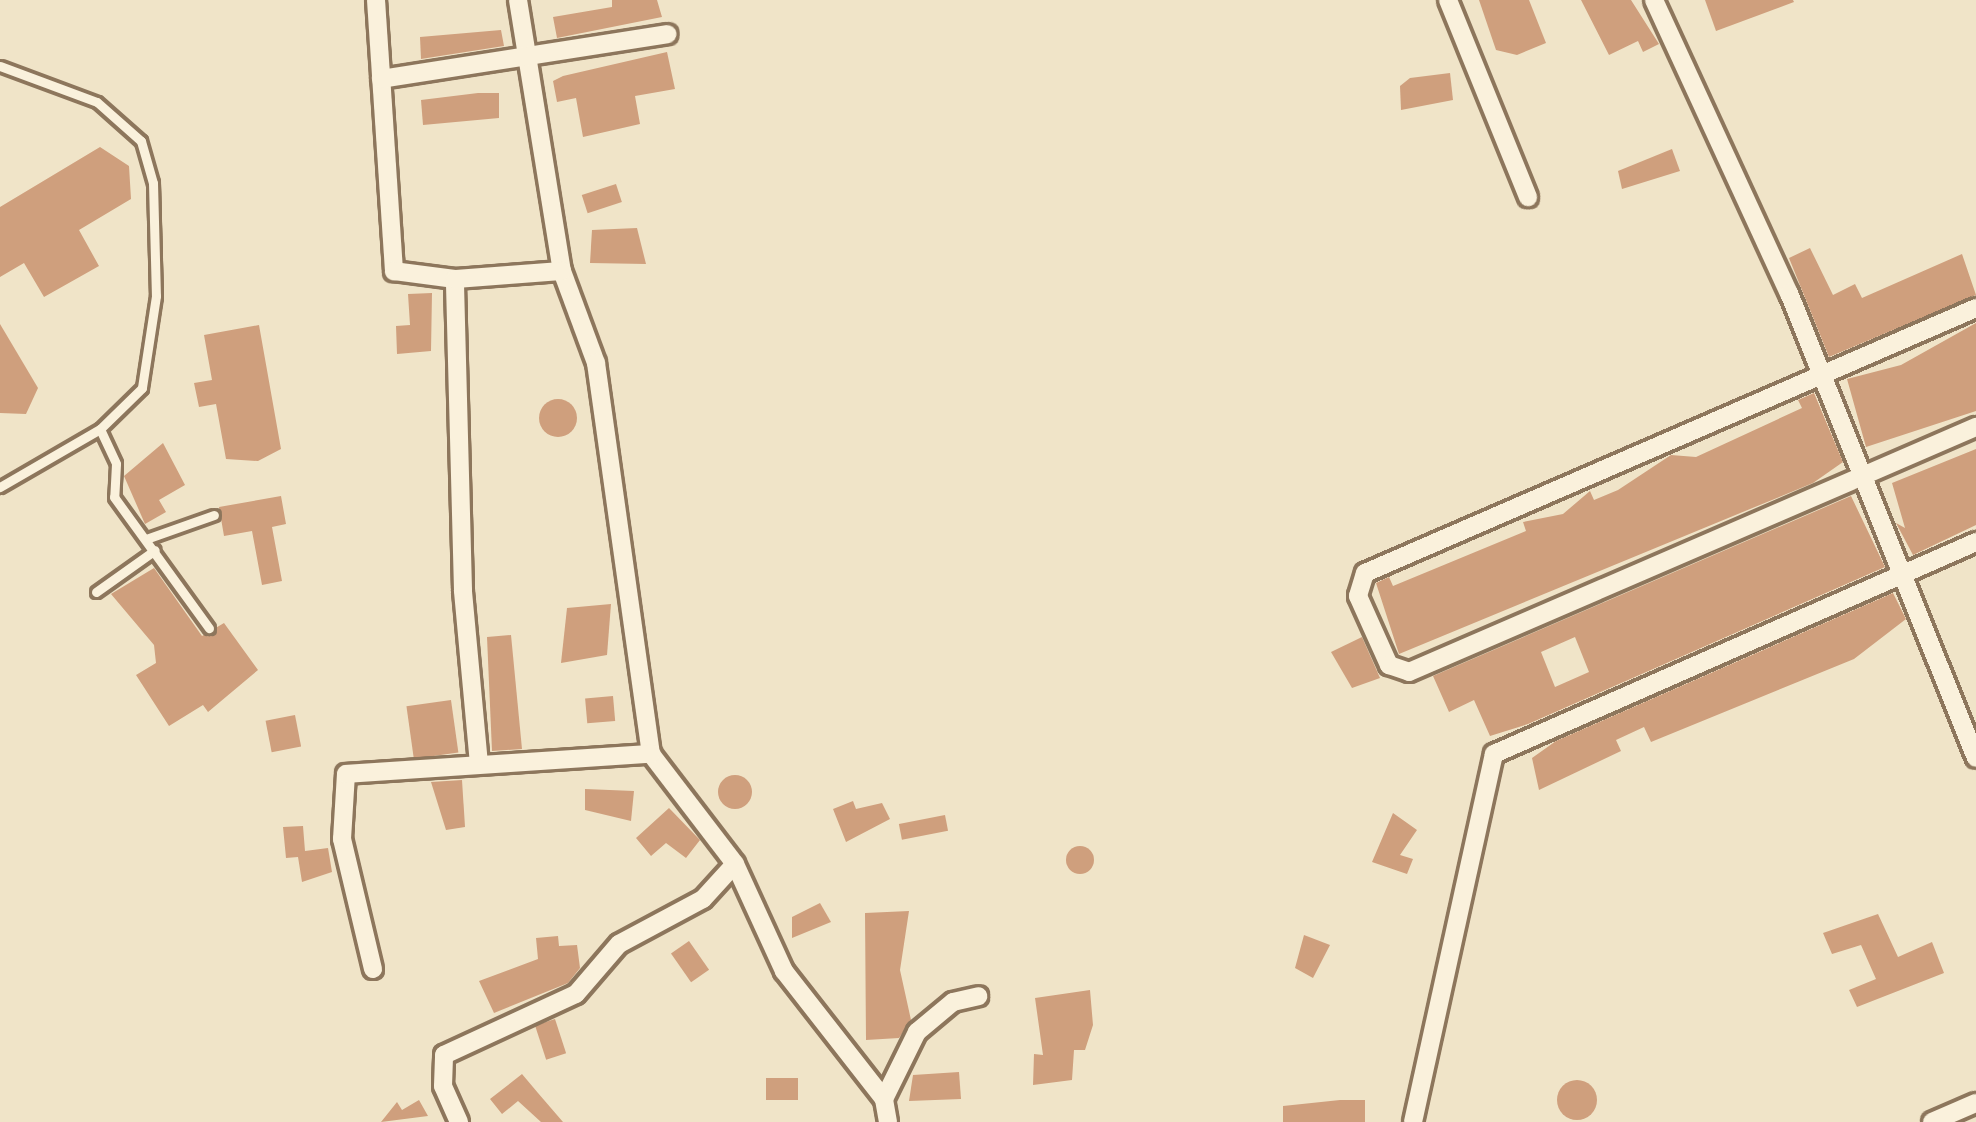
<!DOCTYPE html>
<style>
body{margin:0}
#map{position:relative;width:1976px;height:1122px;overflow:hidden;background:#f0e4c8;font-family:"Libre Baskerville",serif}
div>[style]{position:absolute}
.building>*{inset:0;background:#cf9f7d;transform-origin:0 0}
.round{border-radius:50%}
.roads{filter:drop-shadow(3px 0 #8d765c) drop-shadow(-3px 0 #8d765c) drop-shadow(0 3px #8d765c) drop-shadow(0 -3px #8d765c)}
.service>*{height:9px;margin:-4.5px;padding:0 4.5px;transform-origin:4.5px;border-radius:4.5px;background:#faf1dc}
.minor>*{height:18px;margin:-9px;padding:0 9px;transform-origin:9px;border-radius:9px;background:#faf1dc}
span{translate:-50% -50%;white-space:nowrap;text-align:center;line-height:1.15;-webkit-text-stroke:12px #f7eed8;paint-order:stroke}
</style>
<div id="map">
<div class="building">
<div style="clip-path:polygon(612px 0,657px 0,662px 17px,557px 38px,553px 17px,612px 7px)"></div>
<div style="clip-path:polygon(1479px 0,1529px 0,1546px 43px,1517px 55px,1496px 50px)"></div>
<div style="clip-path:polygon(1581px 0,1631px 0,1659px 44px,1643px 52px,1638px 41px,1609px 55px)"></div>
<div style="clip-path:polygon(1705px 0,1793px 0,1794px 2px,1716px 31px)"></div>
<div style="clip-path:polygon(501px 30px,504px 46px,421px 59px,420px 37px)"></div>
<div style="clip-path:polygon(667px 52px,675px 89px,635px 96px,640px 124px,583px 137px,576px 98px,557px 102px,553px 81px,563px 76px)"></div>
<div style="clip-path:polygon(1450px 73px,1453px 100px,1401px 110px,1400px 86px,1410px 78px)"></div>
<div style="clip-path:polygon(478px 93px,499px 93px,499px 118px,423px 125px,421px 100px)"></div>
<div style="clip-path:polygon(100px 147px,129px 166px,131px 199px,79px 230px,99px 266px,44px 297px,24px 263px,0 277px,0 207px)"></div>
<div style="clip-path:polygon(1672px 149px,1680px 171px,1622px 189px,1618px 171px)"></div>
<div style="left:616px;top:184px;width:19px;height:36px;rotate:72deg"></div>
<div style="clip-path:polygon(637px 228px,646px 264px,590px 263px,592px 230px)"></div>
<div style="clip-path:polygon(1810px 248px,1833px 295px,1855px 284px,1862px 298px,1962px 254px,1976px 295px,1829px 357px,1789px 258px)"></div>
<div style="clip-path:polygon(432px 293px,431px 351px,397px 354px,396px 326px,410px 325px,408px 294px)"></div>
<div style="clip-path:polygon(1976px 323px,1976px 411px,1866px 447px,1847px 379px,1901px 365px)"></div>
<div style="clip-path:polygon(0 324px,38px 388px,26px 414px,0 413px)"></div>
<div style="clip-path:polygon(259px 325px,281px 449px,258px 461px,226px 459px,216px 404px,199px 407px,194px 383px,212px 380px,204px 335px)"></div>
<div style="clip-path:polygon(1814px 393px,1843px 462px,1813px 483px,1399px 654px,1376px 583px,1389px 577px,1393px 586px,1526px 531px,1523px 522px,1563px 514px,1590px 491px,1594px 500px,1618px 490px,1671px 455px,1696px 457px,1802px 408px,1798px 400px)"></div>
<div class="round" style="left:539px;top:399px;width:38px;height:38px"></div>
<div style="clip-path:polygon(163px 443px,185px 485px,159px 500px,166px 512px,145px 524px,124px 476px)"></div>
<div style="clip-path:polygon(1976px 449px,1976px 525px,1913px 555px,1896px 523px,1905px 528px,1892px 483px)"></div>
<div style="clip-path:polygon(281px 496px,286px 524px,272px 527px,282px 581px,262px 585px,252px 531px,224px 536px,219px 507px)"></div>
<div style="clip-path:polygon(evenodd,1851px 496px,1885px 567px,1528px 724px,1490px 736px,1474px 700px,1449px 712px,1433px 676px,1851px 496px,1575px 637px,1589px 672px,1555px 687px,1541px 652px,1575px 637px)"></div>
<div style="clip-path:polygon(154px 568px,202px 636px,224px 623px,258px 670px,208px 712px,203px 705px,169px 726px,136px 675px,156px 663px,154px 645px,111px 594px)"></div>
<div style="clip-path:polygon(1893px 593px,1906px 619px,1854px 659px,1651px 742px,1644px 727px,1616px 740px,1621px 751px,1539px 790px,1532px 758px,1556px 741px)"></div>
<div style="clip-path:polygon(611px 604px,607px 655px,561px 663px,567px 608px)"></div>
<div style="clip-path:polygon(511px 635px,522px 749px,492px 751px,487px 637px)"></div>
<div style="clip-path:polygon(1362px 637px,1380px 678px,1352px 688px,1331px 652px)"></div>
<div style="left:613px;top:696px;width:25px;height:28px;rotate:85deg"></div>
<div style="left:451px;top:700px;width:53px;height:45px;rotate:82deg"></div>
<div style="left:295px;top:715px;width:32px;height:30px;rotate:79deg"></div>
<div class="round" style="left:718px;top:775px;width:34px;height:34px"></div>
<div style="clip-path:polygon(462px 780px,465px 827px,446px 830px,431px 782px)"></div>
<div style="clip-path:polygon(585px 789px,634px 791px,631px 821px,585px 810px)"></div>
<div style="clip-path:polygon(853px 801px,856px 809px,882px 803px,890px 819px,846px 842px,833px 809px)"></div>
<div style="clip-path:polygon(669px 808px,700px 840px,686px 858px,666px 843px,651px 856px,636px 838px)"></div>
<div style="clip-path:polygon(1393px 813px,1417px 830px,1400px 855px,1413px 859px,1407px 874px,1372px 862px)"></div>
<div style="left:945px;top:815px;width:16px;height:47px;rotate:79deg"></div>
<div style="clip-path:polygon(303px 826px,305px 851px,328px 848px,332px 872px,302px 882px,298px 857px,286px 858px,283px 827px)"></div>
<div class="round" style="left:1066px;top:846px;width:28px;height:28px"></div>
<div style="clip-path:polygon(820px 903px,831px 922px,792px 938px,792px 917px)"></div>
<div style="clip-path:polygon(909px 911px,900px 970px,911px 1020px,899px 1038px,866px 1040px,865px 913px)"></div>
<div style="clip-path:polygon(1878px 914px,1898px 957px,1932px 942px,1944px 973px,1857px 1007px,1849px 990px,1876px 979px,1861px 945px,1832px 954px,1823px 933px)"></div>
<div style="clip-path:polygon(1304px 935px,1330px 945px,1313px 978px,1295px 968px)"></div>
<div style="clip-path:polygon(558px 936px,559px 946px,577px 945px,580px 968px,568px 983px,494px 1013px,479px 981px,538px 959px,536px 938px)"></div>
<div style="left:689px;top:941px;width:35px;height:22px;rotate:55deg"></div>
<div style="clip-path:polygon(1090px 990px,1093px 1025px,1085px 1050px,1074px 1050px,1072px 1080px,1033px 1085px,1034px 1054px,1043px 1055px,1035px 998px)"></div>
<div style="left:555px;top:1019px;width:36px;height:21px;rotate:72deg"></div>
<div style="clip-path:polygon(959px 1072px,961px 1099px,909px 1101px,913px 1075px)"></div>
<div style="clip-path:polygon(522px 1074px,538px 1093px,563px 1122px,541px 1122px,518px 1101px,502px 1114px,490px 1099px)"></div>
<div style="left:766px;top:1078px;width:32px;height:22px"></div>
<div class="round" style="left:1557px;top:1080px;width:40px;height:40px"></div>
<div style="clip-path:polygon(419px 1100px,428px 1116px,381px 1122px,397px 1102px,402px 1110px)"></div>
<div style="clip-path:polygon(1340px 1100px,1365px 1100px,1365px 1122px,1283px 1122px,1283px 1106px)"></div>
</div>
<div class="roads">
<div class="service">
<div style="left:0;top:66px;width:103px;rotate:20.4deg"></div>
<div style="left:97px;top:102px;width:59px;rotate:41.6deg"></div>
<div style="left:141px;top:141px;width:44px;rotate:74.1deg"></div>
<div style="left:153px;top:183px;width:113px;rotate:88.5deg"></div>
<div style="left:156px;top:296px;width:93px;rotate:98.7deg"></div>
<div style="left:142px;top:388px;width:59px;rotate:135.7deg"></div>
<div style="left:100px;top:429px;width:116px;rotate:149.9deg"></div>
<div style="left:100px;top:429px;width:38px;rotate:65deg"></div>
<div style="left:116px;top:464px;width:33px;rotate:93deg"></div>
<div style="left:114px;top:497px;width:162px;rotate:54.1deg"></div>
<div style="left:146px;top:539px;width:72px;rotate:-19.4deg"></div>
<div style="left:96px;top:592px;width:72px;rotate:-35.4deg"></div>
</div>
<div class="minor">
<div style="left:376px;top:0;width:272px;rotate:86.2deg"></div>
<div style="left:394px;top:271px;width:62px;rotate:7.5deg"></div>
<div style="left:518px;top:0;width:275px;rotate:80.8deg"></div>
<div style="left:562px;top:271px;width:98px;rotate:69.7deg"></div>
<div style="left:596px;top:363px;width:395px;rotate:82deg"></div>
<div style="left:651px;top:754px;width:138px;rotate:52.6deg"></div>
<div style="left:735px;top:864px;width:118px;rotate:65.4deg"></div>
<div style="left:784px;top:971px;width:162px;rotate:52deg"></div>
<div style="left:1448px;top:0;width:213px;rotate:67.9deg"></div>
<div style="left:1654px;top:0;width:323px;rotate:65.3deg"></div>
<div style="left:1789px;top:293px;width:501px;rotate:68.09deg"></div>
<div style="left:381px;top:79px;width:290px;rotate:-8.9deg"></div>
<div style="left:1976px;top:308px;width:666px;rotate:156.55deg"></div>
<div style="left:1365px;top:573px;width:24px;rotate:107deg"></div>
<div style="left:1358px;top:596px;width:76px;rotate:65.8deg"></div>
<div style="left:1389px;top:665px;width:21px;rotate:19deg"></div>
<div style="left:1409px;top:672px;width:618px;rotate:-23.37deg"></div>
<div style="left:479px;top:764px;width:175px;rotate:-95.3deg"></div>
<div style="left:463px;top:590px;width:311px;rotate:-91.5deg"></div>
<div style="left:455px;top:279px;width:107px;rotate:-4.3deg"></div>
<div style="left:373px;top:969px;width:134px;rotate:-103.4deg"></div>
<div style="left:342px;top:839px;width:65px;rotate:-86.5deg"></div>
<div style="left:346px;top:774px;width:306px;rotate:-3.8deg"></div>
<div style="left:459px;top:1122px;width:39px;rotate:-114deg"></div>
<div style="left:443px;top:1086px;width:31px;rotate:-88deg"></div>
<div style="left:444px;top:1055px;width:145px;rotate:-24.8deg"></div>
<div style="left:576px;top:994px;width:66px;rotate:-49.3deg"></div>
<div style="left:619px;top:944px;width:95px;rotate:-28.2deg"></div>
<div style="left:703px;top:899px;width:47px;rotate:-47.6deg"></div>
<div style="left:888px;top:1122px;width:23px;rotate:-100deg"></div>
<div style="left:884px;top:1099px;width:75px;rotate:-63.8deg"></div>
<div style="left:917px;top:1032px;width:47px;rotate:-39.8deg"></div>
<div style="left:953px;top:1002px;width:26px;rotate:-13deg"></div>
<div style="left:1413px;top:1122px;width:377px;rotate:-77.6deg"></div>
<div style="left:1494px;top:754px;width:527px;rotate:-23.74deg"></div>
<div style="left:1932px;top:1122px;width:48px;rotate:-23.4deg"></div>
</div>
</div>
</div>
